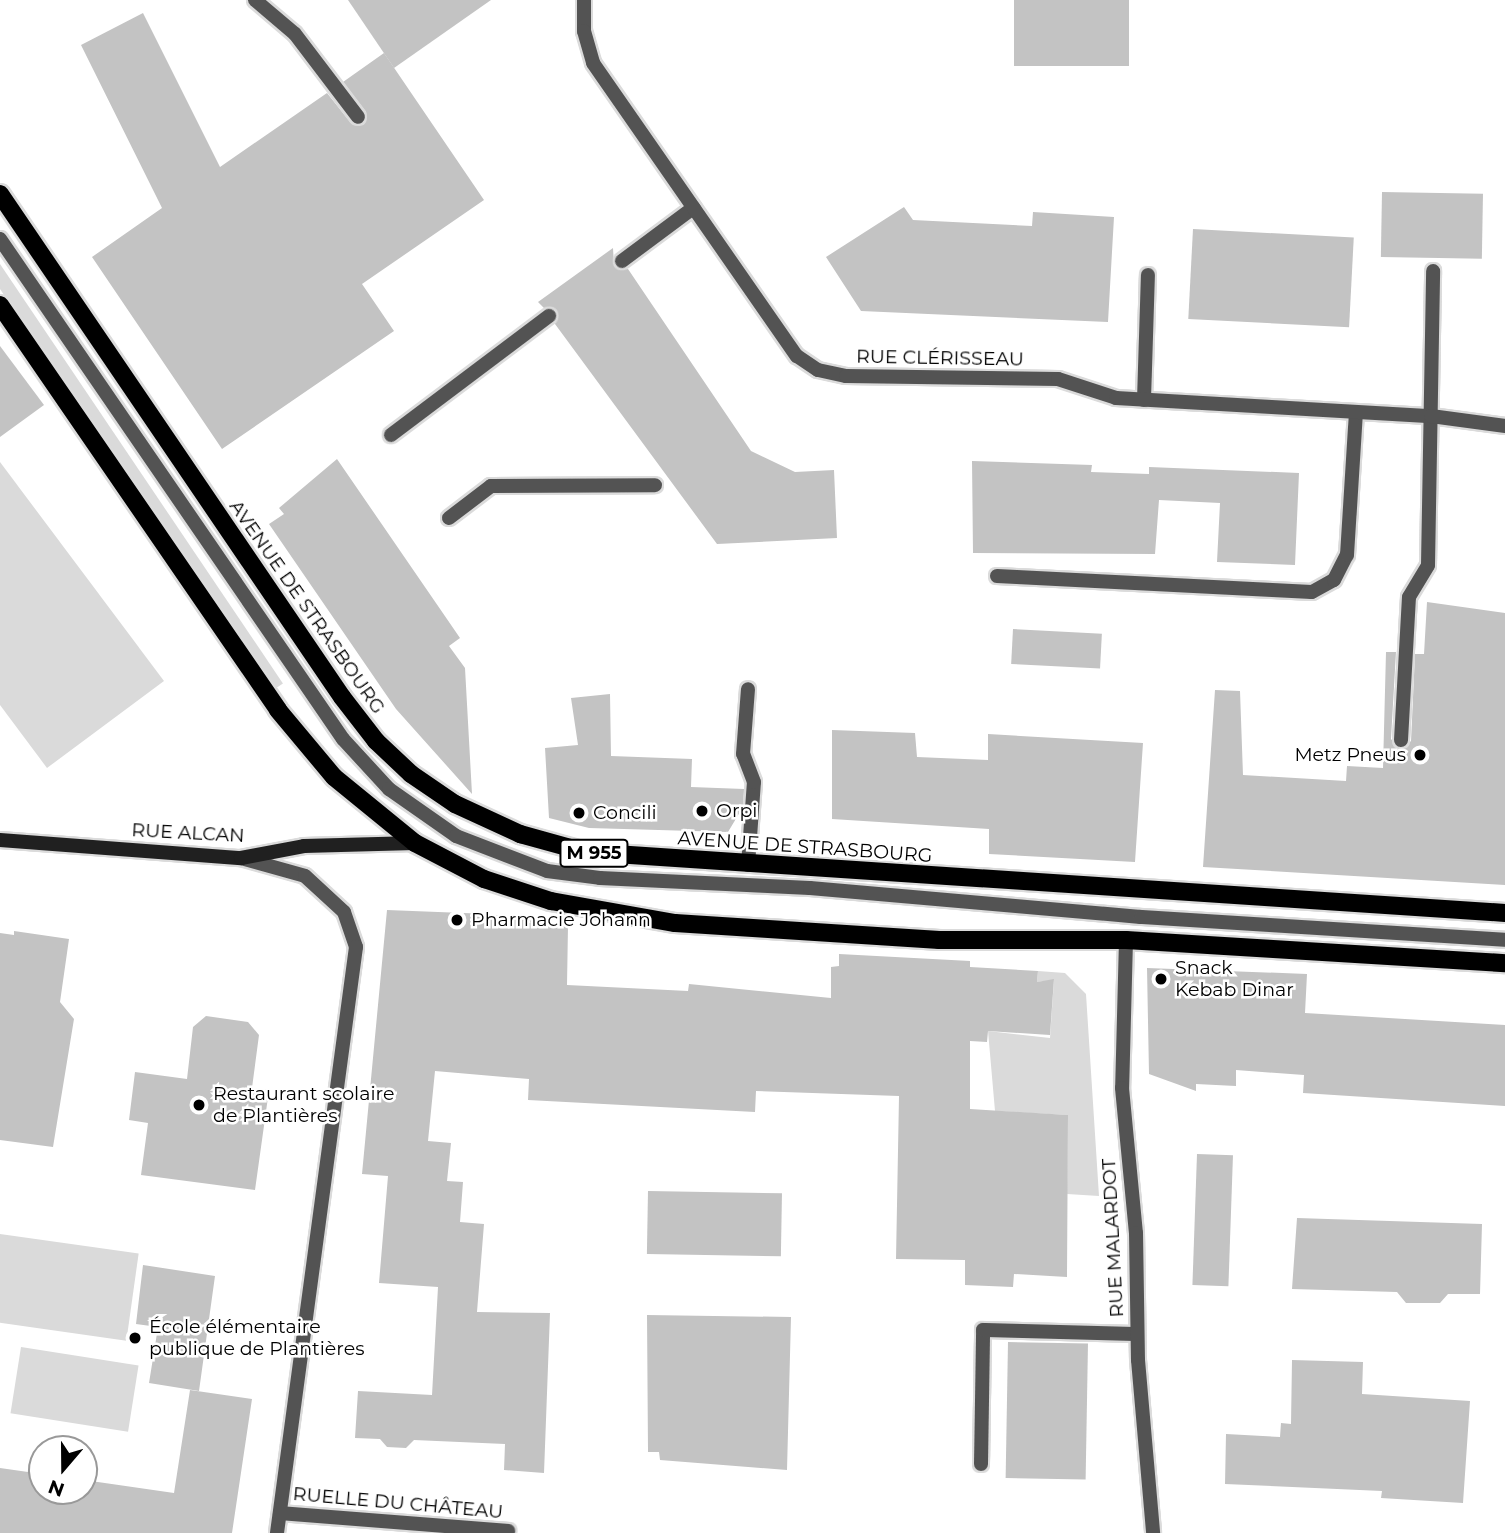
<!DOCTYPE html>
<meta charset="utf-8">
<style>
body{margin:0}
#map{position:relative;width:1505px;height:1533px;overflow:hidden;background:#fff;font-family:Montserrat,sans-serif}
div>[style]{position:absolute}
.green>*{inset:0;background:#dadada;transform-origin:0 0}
.building>*{inset:0;background:#c3c3c3;transform-origin:0 0}
.roads{filter:drop-shadow(2px 0 #dbdbdb) drop-shadow(-2px 0 #dbdbdb) drop-shadow(0 2px #dbdbdb) drop-shadow(0 -2px #dbdbdb)}
.lane>*{height:14px;margin:-7px;padding:0 7px;transform-origin:7px;border-radius:7px;background:#535353}
.street>*{height:14px;margin:-7px;padding:0 7px;transform-origin:7px;border-radius:7px;background:#535353}
.secondary>*{height:14px;margin:-7px;padding:0 7px;transform-origin:7px;border-radius:7px;background:#202020}
.primary>*{height:18px;margin:-9px;padding:0 9px;transform-origin:9px;border-radius:9px;background:#000}
.dots>*{width:19px;height:19px;translate:-50% -50%;box-sizing:border-box;border:4px solid #fff;border-radius:50%}
span{translate:-50% -50%;white-space:nowrap;text-align:center;line-height:1.15;-webkit-text-stroke:5px #fff;paint-order:stroke}
.shield-label span{padding:2px 5px;background:#fff;border:2px solid;border-radius:5px;-webkit-text-stroke-width:0}
.shield-label{font-size:18px;color:#000;font-weight:700}
.street-label{font-size:19px;color:#000}
.poi-label{font-size:19px;color:#000}
.right{translate:-100% -50%;text-align:right}
.left{translate:0 -50%;text-align:left}
.north{position:absolute;left:28px;top:1435px;width:70px;height:70px;box-sizing:border-box;background:#fff;border:2px solid #999;border-radius:50%;rotate:200deg;font-size:19px;font-weight:700;line-height:28px;text-align:center;color:#000}
.north::after{content:'';display:block;margin:auto;width:24px;height:32px;background:#000;clip-path:polygon(50% 0,100% 100%,50% 72%,0 100%)}
</style>
<div id="map">
<div class="green">
<div style="left:0;top:264px;width:506px;height:14px;rotate:56deg"></div>
<div style="clip-path:polygon(0 462px,164px 681px,47px 768px,0 705px)"></div>
<div style="clip-path:polygon(1038px 971px,1065px 973px,1086px 994px,1099px 1196px,1067px 1194px,1068px 1115px,995px 1111px,988px 1031px,1050px 1038px,1054px 980px,1037px 982px)"></div>
<div style="left:0;top:1234px;width:140px;height:88px;rotate:8deg"></div>
<div style="left:21px;top:1347px;width:119px;height:67px;rotate:9deg"></div>
</div>
<div class="building">
<div style="clip-path:polygon(348px 0,491px 0,394px 68px)"></div>
<div style="left:1014px;top:0;width:115px;height:66px"></div>
<div style="clip-path:polygon(143px 13px,220px 167px,327px 93px,351px 123px,363px 125px,366px 112px,343px 82px,384px 53px,484px 200px,362px 284px,394px 331px,222px 449px,92px 257px,162px 208px,81px 45px)"></div>
<div style="left:1382px;top:192px;width:101px;height:65px;rotate:1deg"></div>
<div style="clip-path:polygon(904px 207px,913px 220px,1032px 226px,1033px 212px,1114px 217px,1108px 322px,861px 311px,826px 257px)"></div>
<div style="left:1193px;top:229px;width:161px;height:90px;rotate:3deg"></div>
<div style="clip-path:polygon(613px 248px,614px 266px,628px 269px,751px 451px,795px 472px,834px 470px,837px 538px,717px 544px,555px 324px,557px 311px,544px 308px,538px 302px)"></div>
<div style="clip-path:polygon(0 346px,44px 405px,0 437px)"></div>
<div style="clip-path:polygon(337px 459px,460px 638px,449px 646px,465px 668px,472px 794px,396px 709px,269px 524px,284px 514px,279px 508px)"></div>
<div style="clip-path:polygon(972px 461px,1092px 465px,1091px 472px,1149px 474px,1149px 467px,1299px 473px,1295px 565px,1217px 562px,1220px 503px,1159px 500px,1155px 554px,973px 553px)"></div>
<div style="clip-path:polygon(1427px 602px,1505px 613px,1505px 885px,1203px 867px,1215px 690px,1240px 691px,1243px 775px,1346px 781px,1347px 766px,1383px 768px,1386px 652px,1396px 652px,1391px 739px,1401px 750px,1411px 741px,1415px 654px,1424px 654px)"></div>
<div style="left:1013px;top:629px;width:89px;height:35px;rotate:3deg"></div>
<div style="clip-path:polygon(610px 694px,611px 756px,692px 759px,691px 787px,744px 789px,743px 807px,728px 832px,589px 828px,549px 818px,545px 748px,578px 745px,571px 698px)"></div>
<div style="clip-path:polygon(832px 730px,915px 733px,917px 757px,988px 760px,988px 734px,1143px 743px,1135px 862px,989px 854px,989px 829px,832px 819px)"></div>
<div style="clip-path:polygon(387px 910px,489px 914px,568px 926px,567px 985px,688px 991px,689px 984px,831px 998px,831px 967px,839px 966px,839px 954px,970px 961px,970px 967px,1038px 971px,1037px 982px,1054px 979px,1050px 1035px,988px 1031px,987px 1042px,970px 1041px,970px 1109px,1068px 1115px,1067px 1277px,1014px 1274px,1013px 1287px,965px 1285px,965px 1260px,896px 1259px,899px 1096px,756px 1091px,755px 1112px,528px 1100px,529px 1079px,435px 1071px,428px 1141px,451px 1143px,447px 1181px,463px 1182px,460px 1222px,484px 1224px,477px 1312px,550px 1313px,544px 1473px,504px 1470px,505px 1444px,414px 1440px,406px 1448px,387px 1447px,380px 1439px,355px 1438px,358px 1391px,432px 1395px,438px 1287px,379px 1283px,388px 1176px,362px 1174px)"></div>
<div style="clip-path:polygon(14px 931px,69px 939px,60px 1002px,74px 1019px,53px 1147px,0 1140px,0 933px,14px 935px)"></div>
<div style="clip-path:polygon(1147px 968px,1307px 974px,1305px 1013px,1505px 1025px,1505px 1106px,1303px 1093px,1304px 1075px,1236px 1070px,1236px 1086px,1196px 1084px,1196px 1091px,1149px 1074px)"></div>
<div style="clip-path:polygon(206px 1016px,248px 1022px,259px 1035px,252px 1088px,269px 1090px,255px 1190px,141px 1175px,148px 1123px,129px 1120px,135px 1072px,187px 1079px,193px 1027px)"></div>
<div style="left:1197px;top:1154px;width:36px;height:131px;rotate:2deg"></div>
<div style="left:648px;top:1191px;width:134px;height:63px;rotate:1deg"></div>
<div style="clip-path:polygon(1297px 1218px,1482px 1224px,1480px 1294px,1448px 1294px,1440px 1303px,1406px 1303px,1397px 1292px,1292px 1289px)"></div>
<div style="clip-path:polygon(143px 1265px,215px 1276px,199px 1391px,149px 1383px,158px 1327px,136px 1324px)"></div>
<div style="clip-path:polygon(647px 1315px,791px 1317px,787px 1470px,660px 1460px,659px 1452px,648px 1452px)"></div>
<div style="left:1008px;top:1342px;width:80px;height:136px;rotate:1deg"></div>
<div style="clip-path:polygon(1292px 1360px,1363px 1362px,1362px 1394px,1470px 1401px,1463px 1503px,1381px 1498px,1382px 1491px,1225px 1484px,1226px 1434px,1280px 1437px,1281px 1423px,1291px 1424px)"></div>
<div style="clip-path:polygon(190px 1390px,252px 1399px,232px 1533px,0 1533px,0 1468px,42px 1474px,42px 1491px,84px 1491px,84px 1480px,174px 1493px)"></div>
</div>
<div class="roads">
<div class="lane">
<div style="left:255px;top:0;width:52px;rotate:40.4deg"></div>
<div style="left:295px;top:34px;width:104px;rotate:52.8deg"></div>
<div style="left:0;top:239px;width:606px;rotate:55.55deg"></div>
<div style="left:343px;top:739px;width:68px;rotate:47.4deg"></div>
<div style="left:389px;top:789px;width:82px;rotate:35deg"></div>
<div style="left:456px;top:836px;width:97px;rotate:21deg"></div>
<div style="left:547px;top:871px;width:53px;rotate:7.5deg"></div>
<div style="left:600px;top:878px;width:210px;rotate:2.7deg"></div>
<div style="left:810px;top:888px;width:332px;rotate:5deg"></div>
<div style="left:1141px;top:917px;width:365px;rotate:3.6deg"></div>
<div style="left:622px;top:261px;width:89px;rotate:-36.7deg"></div>
<div style="left:1144px;top:400px;width:125px;rotate:-88.2deg"></div>
<div style="left:391px;top:435px;width:198px;rotate:-37deg"></div>
<div style="left:449px;top:518px;width:53px;rotate:-37.3deg"></div>
<div style="left:491px;top:486px;width:164px;rotate:-0.3deg"></div>
<div style="left:997px;top:576px;width:315px;rotate:2.9deg"></div>
<div style="left:1312px;top:592px;width:25px;rotate:-29deg"></div>
<div style="left:1334px;top:580px;width:28px;rotate:-63deg"></div>
<div style="left:1347px;top:555px;width:142px;rotate:-86.4deg"></div>
<div style="left:1401px;top:740px;width:143px;rotate:-86.8deg"></div>
<div style="left:1409px;top:597px;width:37px;rotate:-59deg"></div>
<div style="left:1428px;top:565px;width:294px;rotate:-89deg"></div>
<div style="left:748px;top:865px;width:83px;rotate:-85.9deg"></div>
<div style="left:754px;top:782px;width:30px;rotate:-111deg"></div>
<div style="left:743px;top:754px;width:65px;rotate:-85.6deg"></div>
<div style="left:981px;top:1464px;width:134px;rotate:-89.1deg"></div>
<div style="left:983px;top:1330px;width:154px;rotate:1.5deg"></div>
</div>
<div class="street">
<div style="left:584px;top:0;width:31px;rotate:90deg"></div>
<div style="left:584px;top:31px;width:33px;rotate:74deg"></div>
<div style="left:593px;top:63px;width:357px;rotate:55.2deg"></div>
<div style="left:797px;top:356px;width:25px;rotate:34deg"></div>
<div style="left:818px;top:370px;width:29px;rotate:12deg"></div>
<div style="left:846px;top:376px;width:212px;rotate:0.8deg"></div>
<div style="left:1058px;top:379px;width:61px;rotate:18.1deg"></div>
<div style="left:1116px;top:398px;width:316px;rotate:3.3deg"></div>
<div style="left:1431px;top:416px;width:75px;rotate:7.7deg"></div>
<div style="left:241px;top:858px;width:66px;rotate:15.7deg"></div>
<div style="left:305px;top:876px;width:53px;rotate:42.7deg"></div>
<div style="left:344px;top:912px;width:37px;rotate:71deg"></div>
<div style="left:356px;top:947px;width:591px;rotate:97.68deg"></div>
<div style="left:1126px;top:940px;width:148px;rotate:91.5deg"></div>
<div style="left:1122px;top:1088px;width:146px;rotate:84.5deg"></div>
<div style="left:1136px;top:1233px;width:127px;rotate:89.1deg"></div>
<div style="left:1138px;top:1360px;width:174px;rotate:85deg"></div>
<div style="left:280px;top:1513px;width:229px;rotate:4.5deg"></div>
</div>
<div class="secondary">
<div style="left:0;top:840px;width:242px;rotate:4.3deg"></div>
<div style="left:241px;top:858px;width:64px;rotate:-10.8deg"></div>
<div style="left:304px;top:846px;width:111px;rotate:-1.5deg"></div>
</div>
<div class="primary">
<div style="left:0;top:194px;width:608px;rotate:55.79deg"></div>
<div style="left:342px;top:697px;width:56px;rotate:52.3deg"></div>
<div style="left:376px;top:741px;width:48px;rotate:43.3deg"></div>
<div style="left:411px;top:774px;width:53px;rotate:34.3deg"></div>
<div style="left:455px;top:804px;width:72px;rotate:24.8deg"></div>
<div style="left:520px;top:834px;width:67px;rotate:15.5deg"></div>
<div style="left:585px;top:852px;width:922px;rotate:3.79deg"></div>
<div style="left:0;top:305px;width:491px;rotate:55.5deg"></div>
<div style="left:278px;top:710px;width:87px;rotate:50.1deg"></div>
<div style="left:334px;top:777px;width:104px;rotate:39.2deg"></div>
<div style="left:415px;top:843px;width:78px;rotate:27.6deg"></div>
<div style="left:484px;top:879px;width:71px;rotate:18.2deg"></div>
<div style="left:551px;top:901px;width:126px;rotate:10.1deg"></div>
<div style="left:675px;top:923px;width:265px;rotate:3.7deg"></div>
<div style="left:939px;top:940px;width:187px"></div>
<div style="left:1126px;top:940px;width:380px;rotate:3.5deg"></div>
</div>
</div>
<div class="dots">
<div style="left:1420px;top:755px;background:#000"></div>
<div style="left:702px;top:811px;background:#000"></div>
<div style="left:579px;top:813px;background:#000"></div>
<div style="left:457px;top:920px;background:#000"></div>
<div style="left:1161px;top:979px;background:#000"></div>
<div style="left:199px;top:1105px;background:#000"></div>
<div style="left:135px;top:1338px;background:#000"></div>
</div>
<div class="shield-label">
<span style="left:594px;top:853px">M 955</span>
</div>
<div class="street-label">
<span style="left:940px;top:358px;rotate:1deg">RUE CLÉRISSEAU</span>
<span style="left:307px;top:607px;rotate:55deg">AVENUE DE STRASBOURG</span>
<span style="left:188px;top:833px;rotate:3deg">RUE ALCAN</span>
<span style="left:805px;top:847px;rotate:4deg">AVENUE DE STRASBOURG</span>
<span style="left:1113px;top:1238px;rotate:-93deg">RUE MALARDOT</span>
<span style="left:398px;top:1503px;rotate:5deg">RUELLE DU CHÂTEAU</span>
</div>
<div class="poi-label">
<span class="right" style="left:1406px;top:755px">Metz Pneus</span>
<span class="left" style="left:716px;top:811px">Orpi</span>
<span class="left" style="left:593px;top:813px">Concili</span>
<span class="left" style="left:471px;top:920px">Pharmacie Johann</span>
<span class="left" style="left:1175px;top:979px">Snack<br>Kebab Dinar</span>
<span class="left" style="left:213px;top:1105px">Restaurant scolaire<br>de Plantières</span>
<span class="left" style="left:149px;top:1338px">École élémentaire<br>publique de Plantières</span>
</div>
<div class="north">N</div>
</div>
